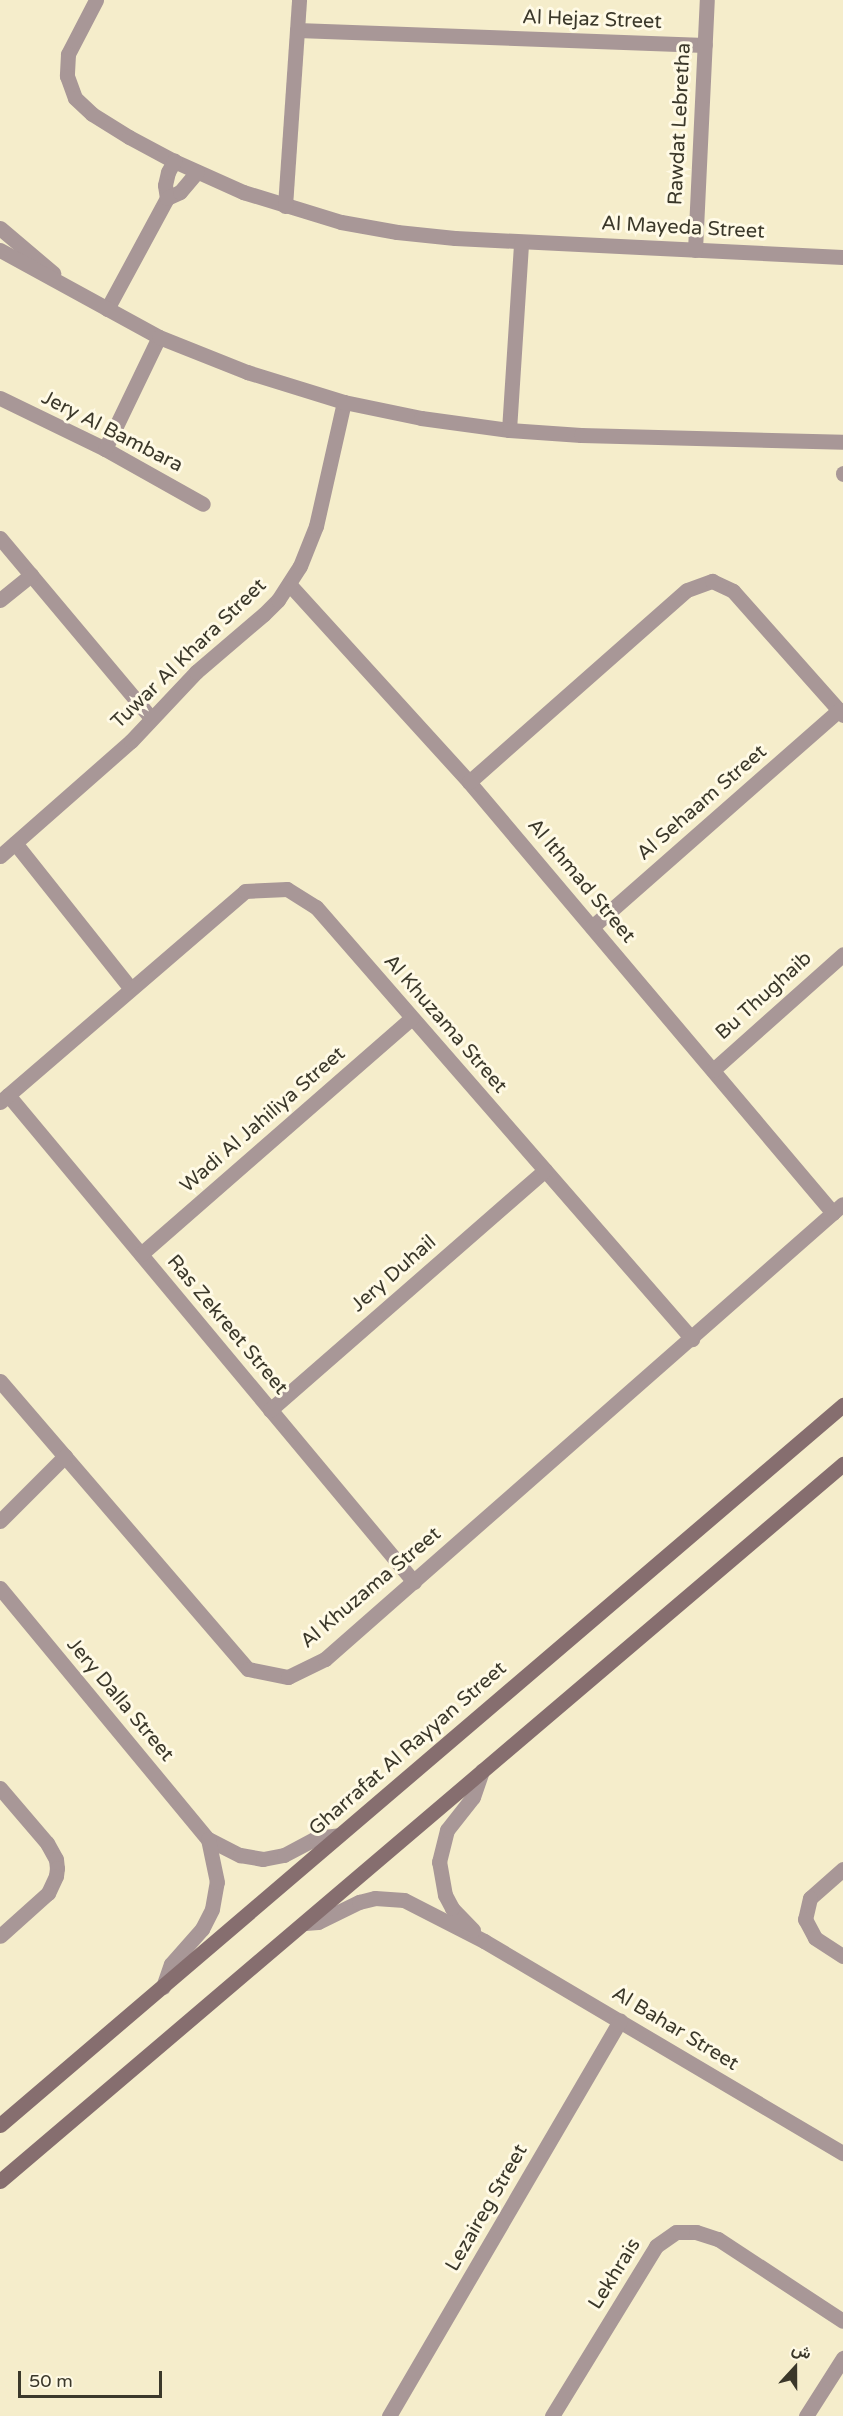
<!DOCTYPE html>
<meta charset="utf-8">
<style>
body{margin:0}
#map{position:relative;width:843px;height:2416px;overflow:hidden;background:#f5edcb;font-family:"Varela Round",Vazirmatn,sans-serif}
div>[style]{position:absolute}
.minor>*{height:15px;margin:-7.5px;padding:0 7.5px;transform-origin:7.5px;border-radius:7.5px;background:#a89797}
.tertiary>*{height:15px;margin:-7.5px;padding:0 7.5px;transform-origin:7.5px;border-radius:7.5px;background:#a89797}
.secondary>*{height:15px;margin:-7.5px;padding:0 7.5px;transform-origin:7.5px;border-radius:7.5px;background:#866e6f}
span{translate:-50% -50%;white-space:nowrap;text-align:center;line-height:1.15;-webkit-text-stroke:6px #fffae6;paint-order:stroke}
.street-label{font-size:20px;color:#3b382a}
.north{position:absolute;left:765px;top:2338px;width:60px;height:60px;-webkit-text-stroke:4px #fffae6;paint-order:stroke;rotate:21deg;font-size:16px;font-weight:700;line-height:24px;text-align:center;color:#3b382a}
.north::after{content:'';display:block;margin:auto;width:21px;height:27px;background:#3b382a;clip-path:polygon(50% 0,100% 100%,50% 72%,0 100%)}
.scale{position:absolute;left:18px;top:2371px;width:144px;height:27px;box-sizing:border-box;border:3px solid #3b382a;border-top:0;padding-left:8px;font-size:18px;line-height:21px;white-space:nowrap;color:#3b382a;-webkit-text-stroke:4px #fffae6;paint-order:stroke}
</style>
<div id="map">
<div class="minor">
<div style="left:96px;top:0;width:61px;rotate:117.4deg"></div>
<div style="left:68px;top:54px;width:22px;rotate:93deg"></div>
<div style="left:67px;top:76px;width:23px;rotate:70deg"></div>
<div style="left:75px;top:98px;width:23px;rotate:43deg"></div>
<div style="left:92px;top:114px;width:44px;rotate:31.9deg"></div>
<div style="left:129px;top:137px;width:51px;rotate:28.1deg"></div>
<div style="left:174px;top:161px;width:76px;rotate:24.2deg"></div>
<div style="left:243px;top:192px;width:102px;rotate:17deg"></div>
<div style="left:341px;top:222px;width:57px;rotate:10.1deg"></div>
<div style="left:397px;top:232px;width:58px;rotate:5.9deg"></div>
<div style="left:455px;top:238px;width:388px;rotate:2.8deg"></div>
<div style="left:297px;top:30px;width:408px;rotate:2.1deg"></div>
<div style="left:167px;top:198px;width:13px;rotate:-99deg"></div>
<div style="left:165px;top:185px;width:13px;rotate:-77deg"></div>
<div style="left:168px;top:172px;width:13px;rotate:-61deg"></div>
<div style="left:285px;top:206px;width:206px;rotate:-86.1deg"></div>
<div style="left:695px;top:250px;width:250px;rotate:-87.3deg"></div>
<div style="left:107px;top:309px;width:126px;rotate:-61.6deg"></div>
<div style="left:167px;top:198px;width:14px;rotate:-25deg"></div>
<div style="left:180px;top:192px;width:26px;rotate:-50deg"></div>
<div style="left:0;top:398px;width:117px;rotate:25.9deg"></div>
<div style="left:105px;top:449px;width:112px;rotate:29.3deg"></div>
<div style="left:509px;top:430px;width:188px;rotate:-86.3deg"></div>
<div style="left:105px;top:449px;width:124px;rotate:-64.3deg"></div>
<div style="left:843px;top:473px;width:1px;rotate:90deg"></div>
<div style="left:0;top:538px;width:235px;rotate:50deg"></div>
<div style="left:289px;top:584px;width:268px;rotate:47.7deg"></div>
<div style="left:469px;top:782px;width:564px;rotate:49.82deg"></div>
<div style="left:0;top:600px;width:40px;rotate:-39deg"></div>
<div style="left:469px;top:782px;width:290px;rotate:-41.4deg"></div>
<div style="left:687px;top:590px;width:27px;rotate:-20deg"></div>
<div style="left:712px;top:581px;width:23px;rotate:25deg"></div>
<div style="left:733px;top:591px;width:166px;rotate:48.4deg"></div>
<div style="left:15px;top:843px;width:186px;rotate:51.5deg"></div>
<div style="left:0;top:856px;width:174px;rotate:-41.3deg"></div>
<div style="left:131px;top:741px;width:95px;rotate:-46.7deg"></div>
<div style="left:196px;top:672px;width:89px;rotate:-40.5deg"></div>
<div style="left:264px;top:614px;width:20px;rotate:-45deg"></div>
<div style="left:278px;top:600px;width:40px;rotate:-57.1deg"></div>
<div style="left:300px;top:566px;width:43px;rotate:-68.2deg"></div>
<div style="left:316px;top:526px;width:127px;rotate:-77.3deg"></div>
<div style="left:592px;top:927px;width:329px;rotate:-41.3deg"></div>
<div style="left:713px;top:1070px;width:174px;rotate:-41.7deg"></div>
<div style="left:8px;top:1095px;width:634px;rotate:50.18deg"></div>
<div style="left:0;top:1102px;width:323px;rotate:-40.7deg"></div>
<div style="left:245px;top:891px;width:42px;rotate:-2.7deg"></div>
<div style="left:287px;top:889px;width:34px;rotate:32deg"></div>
<div style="left:316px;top:907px;width:573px;rotate:48.96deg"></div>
<div style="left:141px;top:1254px;width:359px;rotate:-41.1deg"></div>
<div style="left:0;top:1381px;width:380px;rotate:49.3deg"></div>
<div style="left:248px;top:1669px;width:41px;rotate:11.3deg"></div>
<div style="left:288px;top:1677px;width:41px;rotate:-25.9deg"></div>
<div style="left:325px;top:1659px;width:689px;rotate:-41.3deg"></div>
<div style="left:270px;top:1410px;width:365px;rotate:-41.1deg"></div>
<div style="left:0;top:1521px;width:92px;rotate:-45deg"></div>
<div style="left:0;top:1588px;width:326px;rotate:50.4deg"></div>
<div style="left:208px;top:1839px;width:36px;rotate:27deg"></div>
<div style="left:240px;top:1855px;width:23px;rotate:10deg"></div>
<div style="left:263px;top:1859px;width:21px;rotate:-11deg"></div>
<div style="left:284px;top:1855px;width:36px;rotate:-28deg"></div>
<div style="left:316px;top:1838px;width:23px;rotate:-7deg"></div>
<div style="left:0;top:1788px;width:72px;rotate:49.5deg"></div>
<div style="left:47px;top:1843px;width:18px;rotate:61deg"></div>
<div style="left:56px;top:1859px;width:9px;rotate:84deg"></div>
<div style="left:57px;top:1868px;width:8px;rotate:97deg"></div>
<div style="left:56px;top:1876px;width:19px;rotate:115deg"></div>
<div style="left:48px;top:1893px;width:64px;rotate:138.1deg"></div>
<div style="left:843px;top:1869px;width:44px;rotate:138.7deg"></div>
<div style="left:810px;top:1898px;width:22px;rotate:103deg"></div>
<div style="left:805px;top:1919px;width:21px;rotate:62deg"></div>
<div style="left:815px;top:1938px;width:33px;rotate:33deg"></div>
<div style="left:305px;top:1923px;width:13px;rotate:-4deg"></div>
<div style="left:318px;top:1922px;width:46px;rotate:-26deg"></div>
<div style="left:359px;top:1902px;width:16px;rotate:-14deg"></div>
<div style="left:375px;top:1898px;width:29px;rotate:4deg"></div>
<div style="left:404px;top:1900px;width:90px;rotate:27.1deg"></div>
<div style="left:484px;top:1941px;width:417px;rotate:30.6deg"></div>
<div style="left:473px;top:1930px;width:30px;rotate:-134deg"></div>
<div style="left:452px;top:1908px;width:15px;rotate:-118deg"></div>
<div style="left:445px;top:1895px;width:34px;rotate:-100deg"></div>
<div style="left:439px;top:1862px;width:33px;rotate:-76deg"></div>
<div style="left:447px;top:1830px;width:42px;rotate:-51.8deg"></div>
<div style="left:473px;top:1797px;width:28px;rotate:-71deg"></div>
<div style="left:163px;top:1987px;width:24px;rotate:-71deg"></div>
<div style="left:171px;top:1964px;width:47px;rotate:-48.5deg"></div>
<div style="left:202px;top:1929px;width:22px;rotate:-63deg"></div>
<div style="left:212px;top:1909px;width:27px;rotate:-80deg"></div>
<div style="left:217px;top:1882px;width:44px;rotate:-101.8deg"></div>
<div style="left:389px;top:2416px;width:458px;rotate:-59.7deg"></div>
<div style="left:552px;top:2416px;width:199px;rotate:-58.5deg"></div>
<div style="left:656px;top:2246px;width:24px;rotate:-35deg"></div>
<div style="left:676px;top:2232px;width:20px"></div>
<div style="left:696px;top:2232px;width:23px;rotate:18deg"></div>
<div style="left:718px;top:2239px;width:149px;rotate:33.3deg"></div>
<div style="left:806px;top:2416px;width:69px;rotate:-57.5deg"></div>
</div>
<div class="tertiary">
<div style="left:0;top:228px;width:70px;rotate:40.3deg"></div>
<div style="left:0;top:250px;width:181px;rotate:28.7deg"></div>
<div style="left:159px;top:337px;width:95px;rotate:21.7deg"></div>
<div style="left:247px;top:372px;width:102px;rotate:17.2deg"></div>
<div style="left:344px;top:402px;width:79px;rotate:11.7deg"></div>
<div style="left:421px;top:418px;width:89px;rotate:7.8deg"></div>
<div style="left:509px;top:430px;width:72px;rotate:4deg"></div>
<div style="left:581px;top:435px;width:262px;rotate:1.5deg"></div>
</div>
<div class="secondary">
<div style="left:0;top:2125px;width:1109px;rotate:-40.5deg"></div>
<div style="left:0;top:2181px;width:1107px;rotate:-40.38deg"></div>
</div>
<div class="street-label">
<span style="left:592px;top:20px;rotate:2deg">Al Hejaz Street</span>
<span style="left:680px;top:124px;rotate:-87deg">Rawdat Lebretha</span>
<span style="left:683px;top:228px;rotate:3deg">Al Mayeda Street</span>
<span style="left:112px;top:432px;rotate:27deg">Jery Al Bambara</span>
<span style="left:189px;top:654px;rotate:-44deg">Tuwar Al Khara Street</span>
<span style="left:702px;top:803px;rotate:-41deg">Al Sehaam Street</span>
<span style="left:581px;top:881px;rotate:50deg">Al Ithmad Street</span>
<span style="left:764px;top:996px;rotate:-42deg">Bu Thughaib</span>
<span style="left:445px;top:1024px;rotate:49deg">Al Khuzama Street</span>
<span style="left:263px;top:1120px;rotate:-41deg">Wadi Al Jahiliya Street</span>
<span style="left:394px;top:1274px;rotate:-41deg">Jery Duhail</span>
<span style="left:227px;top:1325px;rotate:50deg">Ras Zekreet Street</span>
<span style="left:371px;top:1588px;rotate:-40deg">Al Khuzama Street</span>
<span style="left:120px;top:1700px;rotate:50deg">Jery Dalla Street</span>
<span style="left:408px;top:1749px;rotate:-41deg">Gharrafat Al Rayyan Street</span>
<span style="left:675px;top:2029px;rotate:31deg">Al Bahar Street</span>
<span style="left:487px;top:2208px;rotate:-60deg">Lezaireg Street</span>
<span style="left:615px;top:2274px;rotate:-58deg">Lekhrais</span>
</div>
<div class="north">ش</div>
<div class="scale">50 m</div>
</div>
